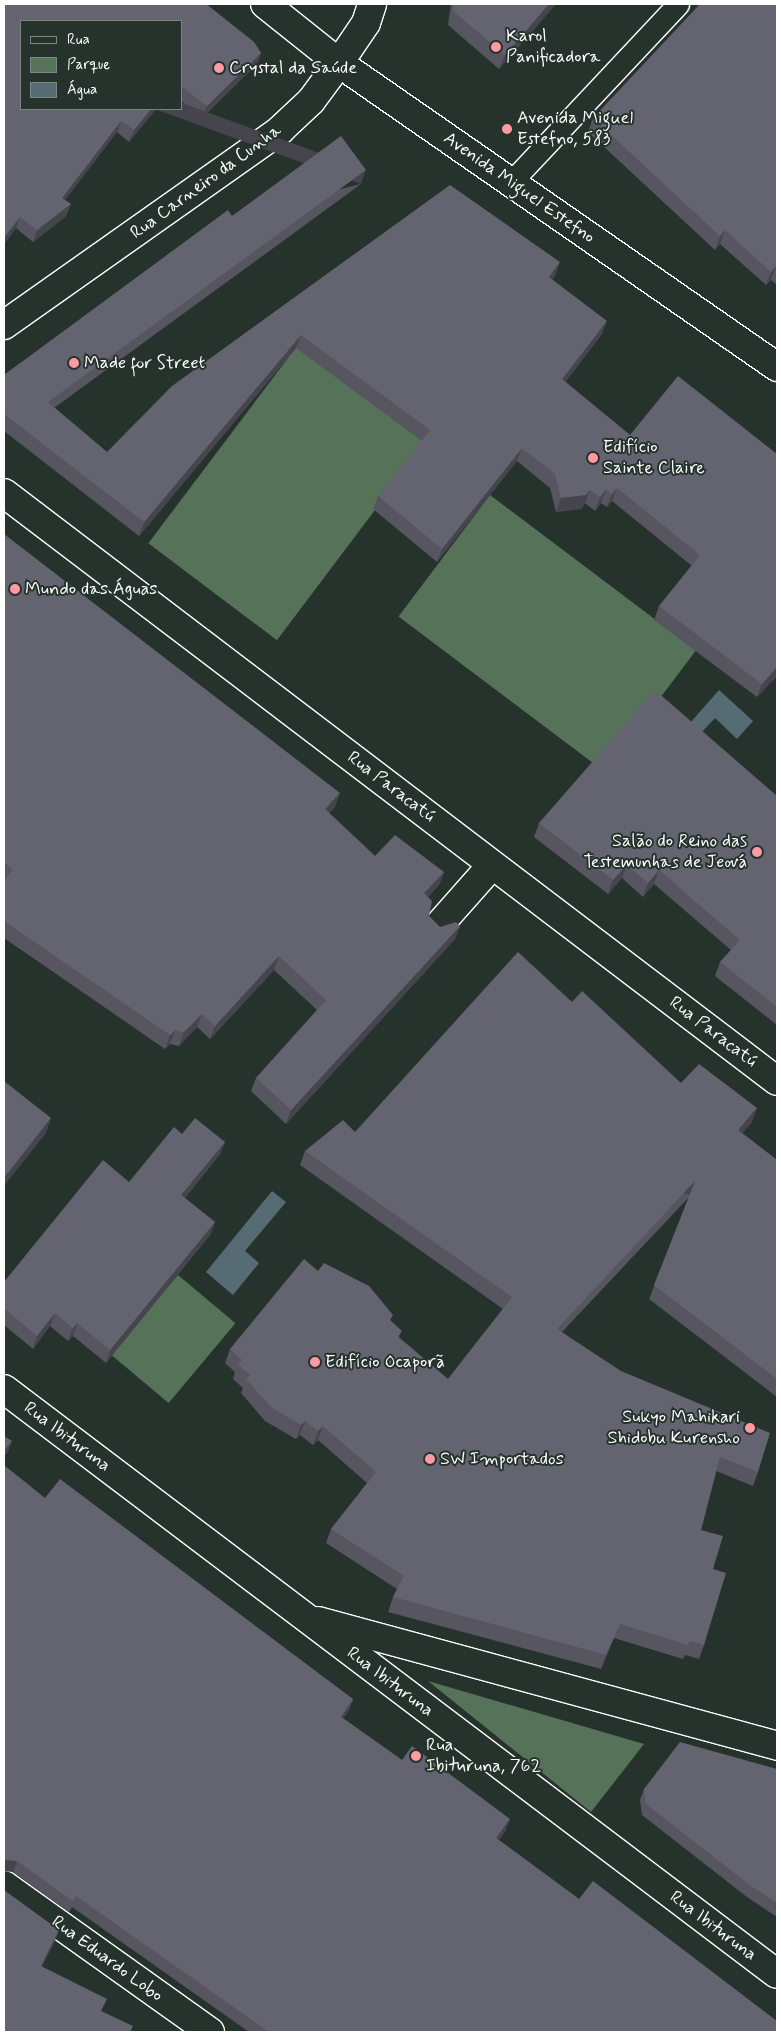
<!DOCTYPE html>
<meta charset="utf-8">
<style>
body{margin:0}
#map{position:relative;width:781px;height:2036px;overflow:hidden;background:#26332d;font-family:Mynerve,sans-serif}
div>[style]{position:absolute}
.green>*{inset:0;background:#567259;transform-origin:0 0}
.water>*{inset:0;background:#566b74}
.roads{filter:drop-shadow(1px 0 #fff) drop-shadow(-1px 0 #fff) drop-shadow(0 1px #fff) drop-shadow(0 -1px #fff)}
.lane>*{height:21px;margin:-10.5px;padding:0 10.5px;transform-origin:10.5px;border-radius:10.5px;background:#26332d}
.street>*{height:28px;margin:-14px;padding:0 14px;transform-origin:14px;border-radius:14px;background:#26332d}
.secondary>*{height:28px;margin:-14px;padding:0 14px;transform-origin:14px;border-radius:14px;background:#26332d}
.wall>*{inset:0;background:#565560}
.shaded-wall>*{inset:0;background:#46454e;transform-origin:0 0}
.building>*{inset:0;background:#646370}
.dots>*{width:14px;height:14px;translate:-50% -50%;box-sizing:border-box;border:2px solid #26332d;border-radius:50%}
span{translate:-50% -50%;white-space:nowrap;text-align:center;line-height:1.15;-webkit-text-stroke:4px #26332d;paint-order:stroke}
.poi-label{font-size:18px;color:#fff}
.left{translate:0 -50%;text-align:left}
.right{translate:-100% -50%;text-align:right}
.street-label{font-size:18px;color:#fff}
.frame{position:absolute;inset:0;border:5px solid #fff;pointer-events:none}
.legend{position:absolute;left:20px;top:20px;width:162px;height:90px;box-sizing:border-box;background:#26332d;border:1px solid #7d8581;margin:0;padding:6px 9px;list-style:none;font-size:15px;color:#fff}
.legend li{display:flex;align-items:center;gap:10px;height:25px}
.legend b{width:25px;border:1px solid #7d8581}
</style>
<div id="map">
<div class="green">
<div style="left:297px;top:346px;width:161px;height:247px;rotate:37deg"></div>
<div style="left:490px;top:495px;width:258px;height:152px;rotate:37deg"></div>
<div style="left:178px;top:1275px;width:75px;height:104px;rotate:40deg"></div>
<div style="clip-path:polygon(428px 1681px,644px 1744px,591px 1812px)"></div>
</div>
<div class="water">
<div style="clip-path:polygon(719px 690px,753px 721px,737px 739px,715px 718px,701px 733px,690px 723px)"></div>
<div style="clip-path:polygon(272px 1191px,286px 1202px,245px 1251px,259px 1263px,233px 1295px,206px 1272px)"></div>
</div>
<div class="roads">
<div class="lane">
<div style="left:511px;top:182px;width:244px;rotate:-46.8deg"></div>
</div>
<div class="street">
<div style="left:4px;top:325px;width:338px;rotate:-35.2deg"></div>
<div style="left:280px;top:130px;width:42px;rotate:-43.1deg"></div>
<div style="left:311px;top:101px;width:47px;rotate:-53.6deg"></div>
<div style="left:4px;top:493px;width:971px;rotate:37.26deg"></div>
<div style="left:439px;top:925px;width:80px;rotate:-48.5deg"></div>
<div style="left:4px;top:1389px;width:969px;rotate:37.12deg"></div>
<div style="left:318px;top:1621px;width:476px;rotate:15.2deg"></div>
<div style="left:4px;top:1885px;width:253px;rotate:35.5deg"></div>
</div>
<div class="secondary">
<div style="left:265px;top:4px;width:95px;rotate:38.6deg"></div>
<div style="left:339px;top:63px;width:533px;rotate:34.76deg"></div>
<div style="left:339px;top:63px;width:48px;rotate:-56deg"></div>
<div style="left:366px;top:23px;width:20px;rotate:-72deg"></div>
</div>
</div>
<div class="wall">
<div style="clip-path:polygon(4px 4px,206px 4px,254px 42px,261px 53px,257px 64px,202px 118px,181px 101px,181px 21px,21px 21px,21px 109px,156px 109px,129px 142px,117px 132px,65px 200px,71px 204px,66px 216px,33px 242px,16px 228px,4px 244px)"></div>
<div style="clip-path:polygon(451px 4px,556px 4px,499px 69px,448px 25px)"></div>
<div style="clip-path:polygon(777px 4px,777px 285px,771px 280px,766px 285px,720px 244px,715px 250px,588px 132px,593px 118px)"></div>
<div style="clip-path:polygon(361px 184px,54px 408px,107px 452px,450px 185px,555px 276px,552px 279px,602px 334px,565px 382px,630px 435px,777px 676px,757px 697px,654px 620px,659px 606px,692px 566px,612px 501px,607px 507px,601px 503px,595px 511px,585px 503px,581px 509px,556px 512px,550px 488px,517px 461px,437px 562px,373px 509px,378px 496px,422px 441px,296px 348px,139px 536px,4px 431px,4px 375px,232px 216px)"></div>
<div style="clip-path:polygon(4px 534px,335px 807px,329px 813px,375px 856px,444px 872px,439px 885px,428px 897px,429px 916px,440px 927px,460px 926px,455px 939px,286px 1124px,251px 1091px,256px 1078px,317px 1010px,274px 970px,210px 1039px,197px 1027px,179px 1046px,170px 1044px,165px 1049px,4px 938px)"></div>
<div style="clip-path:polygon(777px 796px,777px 1025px,715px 976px,720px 962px,731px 950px,654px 884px,643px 897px,622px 878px,608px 894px,534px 837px,539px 823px)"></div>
<div style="clip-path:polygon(572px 1002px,681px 1083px,752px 1122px,742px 1133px,777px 1160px,777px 1397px,649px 1299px,690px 1196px,562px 1332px,758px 1472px,753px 1486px,716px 1471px,701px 1530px,713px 1569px,704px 1645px,699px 1659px,685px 1655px,683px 1659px,614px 1638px,601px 1669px,388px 1612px,393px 1597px,397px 1589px,326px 1543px,331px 1529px,367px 1483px,318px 1440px,313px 1445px,300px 1435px,296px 1439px,265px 1421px,241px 1393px,243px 1388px,233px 1379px,235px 1372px,225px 1363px,230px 1349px,318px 1271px,391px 1321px,400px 1338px,448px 1379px,503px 1309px,300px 1165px,305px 1151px,355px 1132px)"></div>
<div style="clip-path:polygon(182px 1134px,225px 1142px,220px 1154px,185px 1198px,215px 1222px,210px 1235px,106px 1363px,73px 1336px,68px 1341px,50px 1326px,33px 1349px,4px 1325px,4px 1282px,129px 1182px)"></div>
<div style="clip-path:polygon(45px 1498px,353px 1699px,349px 1710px,343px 1718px,402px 1760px,506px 1830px,499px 1840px,579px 1899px,777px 2032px,249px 2032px,72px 1907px,69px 1912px,13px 1872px)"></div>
<div style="clip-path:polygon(777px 1769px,777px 1917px,747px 1897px,642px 1815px,640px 1800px,644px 1789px)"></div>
</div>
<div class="shaded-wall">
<div style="clip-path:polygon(549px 4px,556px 4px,499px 69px,505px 55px)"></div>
<div style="clip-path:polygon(261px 53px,257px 64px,202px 118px,207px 106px)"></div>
<div style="clip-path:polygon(151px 109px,156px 109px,129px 142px,134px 130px)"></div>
<div style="clip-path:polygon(121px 121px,117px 132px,58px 209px,62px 198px)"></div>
<div style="left:366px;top:170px;width:15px;height:394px;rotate:110deg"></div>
<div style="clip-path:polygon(71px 204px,66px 216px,33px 242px,37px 230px)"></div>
<div style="clip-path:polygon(20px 217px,16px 228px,4px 244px,4px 241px,6px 235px)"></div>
<div style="clip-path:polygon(725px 230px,720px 244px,715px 250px,720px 236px)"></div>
<div style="clip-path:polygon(560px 262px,555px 276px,544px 290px,549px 277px)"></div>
<div style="clip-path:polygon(776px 266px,771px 280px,766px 285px,771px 272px)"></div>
<div style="clip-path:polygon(607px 321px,602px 334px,557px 393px,562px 379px)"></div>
<div style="clip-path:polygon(301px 335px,296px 348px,139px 536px,144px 522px)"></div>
<div style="clip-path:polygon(522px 448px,517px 461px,437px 562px,442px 549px)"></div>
<div style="clip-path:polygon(617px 488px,612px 501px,607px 507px,612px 494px)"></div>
<div style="clip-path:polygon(606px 489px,601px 503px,595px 511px,600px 497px)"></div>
<div style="clip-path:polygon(590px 490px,585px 503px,581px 509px,556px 512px,561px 498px)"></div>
<div style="clip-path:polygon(777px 667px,777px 676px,757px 697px,762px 684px)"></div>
<div style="clip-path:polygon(340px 793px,335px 807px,320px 823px,325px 809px)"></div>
<div style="clip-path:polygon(627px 865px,622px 878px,608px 894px,613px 880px)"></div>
<div style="clip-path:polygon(659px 870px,654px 884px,643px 897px,648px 883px)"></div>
<div style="clip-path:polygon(444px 872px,439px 885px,419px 907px,424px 893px)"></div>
<div style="clip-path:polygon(460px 926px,455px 939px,286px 1124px,291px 1110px)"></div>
<div style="clip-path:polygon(279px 956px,274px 970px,210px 1039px,215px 1026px)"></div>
<div style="clip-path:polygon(202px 1014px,197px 1027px,179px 1046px,184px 1032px)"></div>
<div style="clip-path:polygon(175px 1030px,170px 1044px,165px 1049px,170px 1035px)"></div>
<div style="clip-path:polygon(757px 1108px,752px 1122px,733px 1144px,738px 1130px)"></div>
<div style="clip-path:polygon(51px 1118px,46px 1133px,4px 1186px,4px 1178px)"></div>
<div style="clip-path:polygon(225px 1142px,220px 1154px,177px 1208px,181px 1195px)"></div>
<div style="left:695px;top:1181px;width:15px;height:202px;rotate:110deg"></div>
<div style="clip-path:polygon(215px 1222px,210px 1235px,106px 1363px,110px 1350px)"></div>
<div style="clip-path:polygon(55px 1313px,50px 1326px,33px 1349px,37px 1336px)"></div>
<div style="clip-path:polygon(77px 1323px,73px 1336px,68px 1341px,73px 1328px)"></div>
<div style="clip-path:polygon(305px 1421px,300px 1435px,296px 1439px,301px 1425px)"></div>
<div style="clip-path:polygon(323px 1426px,318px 1440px,313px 1445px,318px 1431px)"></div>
<div style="clip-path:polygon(12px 1441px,8px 1452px,4px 1457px,4px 1451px)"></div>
<div style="clip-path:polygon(620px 1624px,614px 1638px,601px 1669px,606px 1655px)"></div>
<div style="clip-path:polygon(353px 1699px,349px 1710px,337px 1727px,341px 1717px)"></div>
<div style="clip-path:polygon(510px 1819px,506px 1830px,492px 1849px,496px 1838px)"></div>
<div style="clip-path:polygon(4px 1860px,17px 1861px,13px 1872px,4px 1871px)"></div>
<div style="clip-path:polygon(59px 1930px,55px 1941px,37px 1977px,41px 1966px)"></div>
</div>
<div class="building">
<div style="clip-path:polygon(4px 4px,206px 4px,254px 42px,261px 53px,207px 106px,181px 86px,181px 21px,21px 21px,21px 109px,151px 109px,134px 130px,121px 121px,62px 198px,71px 204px,37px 230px,20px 217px,6px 235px,4px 234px)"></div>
<div style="clip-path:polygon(454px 4px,549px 4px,505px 55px,453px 11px)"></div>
<div style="clip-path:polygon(700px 4px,777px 4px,777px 267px,776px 266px,771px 272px,725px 230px,720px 236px,593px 118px)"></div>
<div style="clip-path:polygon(341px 136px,366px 170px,48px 402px,107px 452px,172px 386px,450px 185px,560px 262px,549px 277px,607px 321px,562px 379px,630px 435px,678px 376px,777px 454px,777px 667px,762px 684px,659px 606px,700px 555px,617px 488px,612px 494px,606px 489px,600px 497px,590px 490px,586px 495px,561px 498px,555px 474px,522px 448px,442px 549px,378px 496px,430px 430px,301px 335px,144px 522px,4px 414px,4px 375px,228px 210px,232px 216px)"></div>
<div style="clip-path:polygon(4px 534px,340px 793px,325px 809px,375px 856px,395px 835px,444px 872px,424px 893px,432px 901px,429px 916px,440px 927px,456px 922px,460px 926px,291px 1110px,256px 1078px,326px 1000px,279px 956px,215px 1026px,202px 1014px,184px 1032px,175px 1030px,170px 1035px,4px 921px,4px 881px,13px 870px,4px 862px)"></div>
<div style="clip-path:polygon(655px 690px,777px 796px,777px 1007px,720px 962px,740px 940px,659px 870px,648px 883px,627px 865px,613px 880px,539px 823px)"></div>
<div style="clip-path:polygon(518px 952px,572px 1002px,582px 991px,681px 1083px,699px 1064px,757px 1108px,738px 1130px,777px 1160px,777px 1379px,654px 1285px,695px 1181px,557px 1329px,621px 1371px,770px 1433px,758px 1472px,720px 1457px,701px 1530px,723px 1536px,713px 1569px,726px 1573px,704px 1645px,689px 1641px,688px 1645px,620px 1624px,606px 1655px,393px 1597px,404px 1576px,331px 1529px,376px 1472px,323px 1426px,318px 1431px,305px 1421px,301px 1425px,271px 1407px,246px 1379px,250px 1375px,238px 1365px,242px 1360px,230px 1349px,304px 1259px,318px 1271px,324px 1263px,369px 1286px,393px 1315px,390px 1320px,402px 1331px,398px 1337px,448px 1379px,512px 1297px,305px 1151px,343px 1120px,355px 1132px)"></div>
<div style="clip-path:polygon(4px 1081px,51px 1118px,4px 1178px)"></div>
<div style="clip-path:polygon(195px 1118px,225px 1142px,181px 1195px,215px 1222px,110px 1350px,77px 1323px,73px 1328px,55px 1313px,37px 1336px,4px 1308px,4px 1282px,103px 1160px,129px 1182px,174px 1127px,182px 1134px)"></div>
<div style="clip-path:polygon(4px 1436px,12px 1441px,4px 1451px)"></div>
<div style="clip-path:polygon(4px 1465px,45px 1498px,60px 1479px,353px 1699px,341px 1717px,402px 1760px,412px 1746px,510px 1819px,496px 1838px,579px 1899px,593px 1881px,777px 2021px,777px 2032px,269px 2032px,76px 1896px,73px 1901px,17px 1861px,4px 1860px)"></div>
<div style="clip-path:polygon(680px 1742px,777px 1769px,777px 1903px,751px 1886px,646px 1804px,644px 1789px)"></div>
<div style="clip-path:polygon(4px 1890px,59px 1930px,41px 1966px,107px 1999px,101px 2011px,133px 2026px,130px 2032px,4px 2032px)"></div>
</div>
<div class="dots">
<div style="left:496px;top:47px;background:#ff9aa2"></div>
<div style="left:219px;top:68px;background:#ff9aa2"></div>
<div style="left:507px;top:129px;background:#ff9aa2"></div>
<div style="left:74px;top:363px;background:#ff9aa2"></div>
<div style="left:593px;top:458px;background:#ff9aa2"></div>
<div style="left:15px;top:589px;background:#ff9aa2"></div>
<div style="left:757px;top:852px;background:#ff9aa2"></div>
<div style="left:315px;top:1362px;background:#ff9aa2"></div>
<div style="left:750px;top:1428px;background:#ff9aa2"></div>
<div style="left:430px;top:1459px;background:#ff9aa2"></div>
<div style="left:416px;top:1756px;background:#ff9aa2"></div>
</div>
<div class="poi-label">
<span class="left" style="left:506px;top:47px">Karol<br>Panificadora</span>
<span class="left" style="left:229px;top:68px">Crystal da Saúde</span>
<span class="left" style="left:517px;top:129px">Avenida Miguel<br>Estefno, 583</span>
<span class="left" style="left:84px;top:363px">Made for Street</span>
<span class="left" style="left:603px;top:458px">Edifício<br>Sainte Claire</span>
<span class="left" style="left:25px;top:589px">Mundo das Águas</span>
<span class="right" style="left:747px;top:852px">Salão do Reino das<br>Testemunhas de Jeová</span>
<span class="left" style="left:325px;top:1362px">Edifício Ocaporã</span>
<span class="right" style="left:740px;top:1428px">Sukyo Mahikari<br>Shidobu Kurensho</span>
<span class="left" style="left:440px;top:1459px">SW Importados</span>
<span class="left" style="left:426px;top:1756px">Rua<br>Ibituruna, 762</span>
</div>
<div class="street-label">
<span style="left:206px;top:182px;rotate:-36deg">Rua Carneiro da Cunha</span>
<span style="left:519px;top:188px;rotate:35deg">Avenida Miguel Estefno</span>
<span style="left:391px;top:787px;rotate:37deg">Rua Paracatú</span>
<span style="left:713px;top:1032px;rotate:37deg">Rua Paracatú</span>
<span style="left:67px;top:1437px;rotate:37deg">Rua Ibituruna</span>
<span style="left:390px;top:1682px;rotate:37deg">Rua Ibituruna</span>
<span style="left:713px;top:1926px;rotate:37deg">Rua Ibituruna</span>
<span style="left:107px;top:1959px;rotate:36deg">Rua Eduardo Lobo</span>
</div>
<div class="frame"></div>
<ul class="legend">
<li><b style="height:6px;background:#26332d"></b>Rua</li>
<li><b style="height:14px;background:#567259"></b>Parque</li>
<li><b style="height:14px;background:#566b74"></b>Água</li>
</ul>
</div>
